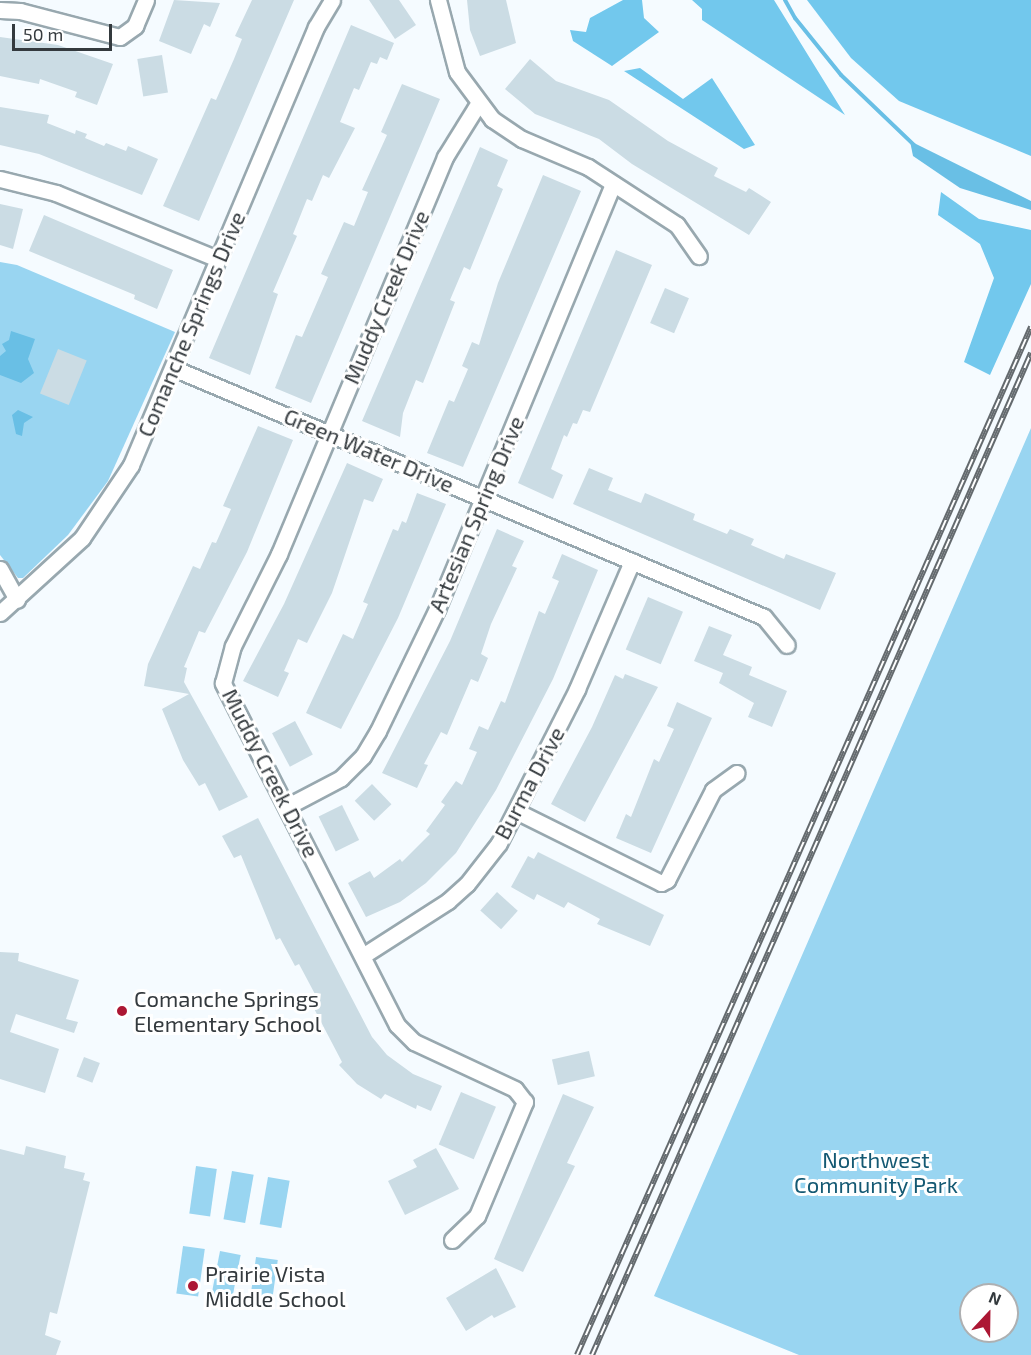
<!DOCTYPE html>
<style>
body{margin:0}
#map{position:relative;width:1031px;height:1355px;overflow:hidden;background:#f5fbff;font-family:"Exo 2",sans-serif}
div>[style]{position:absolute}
.green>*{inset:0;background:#99d5f1;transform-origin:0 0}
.forest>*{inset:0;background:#72c8ed}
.water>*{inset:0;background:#69bfe5}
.stream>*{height:4px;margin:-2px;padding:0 2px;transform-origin:2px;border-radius:2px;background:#69bfe5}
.building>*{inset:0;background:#cbdce4;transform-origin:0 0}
.roads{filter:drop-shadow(2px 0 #98a8af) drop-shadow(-2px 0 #98a8af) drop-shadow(0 2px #98a8af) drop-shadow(0 -2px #98a8af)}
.street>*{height:15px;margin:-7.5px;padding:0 7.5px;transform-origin:7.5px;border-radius:7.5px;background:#fff}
.rail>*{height:6px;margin-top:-3px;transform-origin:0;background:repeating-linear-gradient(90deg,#fff 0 11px,#646a6e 0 22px);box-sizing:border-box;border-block:2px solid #646a6e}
.dots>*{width:16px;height:16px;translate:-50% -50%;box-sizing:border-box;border:3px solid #fff;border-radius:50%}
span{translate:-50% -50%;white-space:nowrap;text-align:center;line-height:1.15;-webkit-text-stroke:6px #fff;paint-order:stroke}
.street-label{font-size:22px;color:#343a3e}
.poi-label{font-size:22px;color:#343a3e}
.left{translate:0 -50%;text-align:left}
.park-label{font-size:22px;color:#145973}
.north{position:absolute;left:959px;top:1283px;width:60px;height:60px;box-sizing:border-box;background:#fff;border:2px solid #aeb0b2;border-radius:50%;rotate:22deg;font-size:16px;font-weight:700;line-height:24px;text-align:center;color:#343a3e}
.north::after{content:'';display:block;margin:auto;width:21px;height:27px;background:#ac1734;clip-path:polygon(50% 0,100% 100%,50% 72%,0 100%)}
.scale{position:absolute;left:12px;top:24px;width:100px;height:27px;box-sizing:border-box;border:3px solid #343a3e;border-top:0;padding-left:8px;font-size:18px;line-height:21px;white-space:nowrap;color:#343a3e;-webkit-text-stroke:4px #fff;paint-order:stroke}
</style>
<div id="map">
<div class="green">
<div style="clip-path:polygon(0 262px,17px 265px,175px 332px,108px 481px,68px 535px,23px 578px,18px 578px,0 555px)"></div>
<div style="clip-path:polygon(evenodd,1031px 428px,1031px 1355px,799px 1355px,654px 1296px,1031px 428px,971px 1295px,1007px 1295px,1007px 1331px,971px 1331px,971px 1295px)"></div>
<div style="left:196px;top:1166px;width:21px;height:48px;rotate:8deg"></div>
<div style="left:232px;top:1171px;width:22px;height:49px;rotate:10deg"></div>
<div style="left:268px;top:1177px;width:22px;height:48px;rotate:10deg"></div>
<div style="left:183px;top:1246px;width:22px;height:48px;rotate:8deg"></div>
<div style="left:220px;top:1251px;width:21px;height:49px;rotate:11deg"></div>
<div style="left:256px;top:1257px;width:22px;height:48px;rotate:8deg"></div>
</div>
<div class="forest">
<div style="clip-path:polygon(623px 0,642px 0,644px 18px,659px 32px,612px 66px,573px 41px,570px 30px,586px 32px,590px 18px)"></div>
<div style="clip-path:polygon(692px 0,774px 0,845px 115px,702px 20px,702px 9px)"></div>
<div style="clip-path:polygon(807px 0,1031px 0,1031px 156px,899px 101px,851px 58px)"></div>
<div style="clip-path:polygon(640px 68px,683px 99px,712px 78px,755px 145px,744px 149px,624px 71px)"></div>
<div style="clip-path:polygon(941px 192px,979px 219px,1031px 230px,1031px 284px,990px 375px,964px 362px,994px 278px,980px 244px,938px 215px)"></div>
</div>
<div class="water">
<div style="clip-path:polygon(910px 141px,1031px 201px,1031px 210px,960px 188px,913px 156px)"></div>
<div style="clip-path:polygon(11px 331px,35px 339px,28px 359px,34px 373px,21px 383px,0 375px,0 356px,6px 351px,2px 344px,9px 340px)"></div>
<div style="clip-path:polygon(18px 410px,33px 417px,24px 423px,22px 436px,16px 434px,12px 415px)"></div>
</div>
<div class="stream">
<div style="left:785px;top:0;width:21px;rotate:61deg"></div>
<div style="left:795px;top:18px;width:73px;rotate:51.1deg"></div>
<div style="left:841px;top:75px;width:101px;rotate:43.8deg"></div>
</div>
<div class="building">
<div style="clip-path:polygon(174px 0,220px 3px,210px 27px,204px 24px,191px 54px,159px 41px)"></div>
<div style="clip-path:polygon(252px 0,294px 0,199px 221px,163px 206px,211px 98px,216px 100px,234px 59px,242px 39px,235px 36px)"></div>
<div style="clip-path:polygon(369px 0,399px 0,416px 25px,395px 39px)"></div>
<div style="clip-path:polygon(467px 0,506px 0,516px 43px,480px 56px,470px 30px)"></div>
<div style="clip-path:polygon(351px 25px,394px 43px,387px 60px,380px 57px,377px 64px,371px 62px,359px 90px,354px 88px,340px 122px,355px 128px,329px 178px,323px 175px,312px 201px,307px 199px,293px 234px,297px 236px,273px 292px,278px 294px,250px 375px,209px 358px)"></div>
<div style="clip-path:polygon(0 37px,58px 45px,113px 64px,97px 105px,75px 97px,77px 92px,40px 79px,39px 84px,0 76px)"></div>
<div style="left:162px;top:55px;width:38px;height:25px;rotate:81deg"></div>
<div style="clip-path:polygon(530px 59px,556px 81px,609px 100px,668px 141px,718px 168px,714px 176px,746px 192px,749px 188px,771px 202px,749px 235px,632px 164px,599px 139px,535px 114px,505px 89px)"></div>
<div style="clip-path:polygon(402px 84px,440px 99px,311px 403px,275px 388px,296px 335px,302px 337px,328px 277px,321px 274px,344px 222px,354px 226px,368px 192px,362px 190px,387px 135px,381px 132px)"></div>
<div style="clip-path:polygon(0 107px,49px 115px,47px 123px,75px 134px,76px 130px,87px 134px,85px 138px,104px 146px,106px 143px,126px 151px,128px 146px,158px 159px,142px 195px,39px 154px,0 145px)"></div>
<div style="clip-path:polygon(480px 147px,508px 160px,497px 186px,503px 189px,470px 270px,464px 267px,450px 300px,455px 302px,423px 383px,416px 380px,403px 413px,400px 437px,362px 421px)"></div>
<div style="clip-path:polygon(543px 175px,581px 191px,463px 467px,427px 453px,449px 400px,454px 402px,468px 369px,462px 366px,472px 342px,479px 345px,498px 283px)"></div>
<div style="clip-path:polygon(0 204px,23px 209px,13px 249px,0 245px)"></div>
<div style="clip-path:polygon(44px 215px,173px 270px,157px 309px,134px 299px,135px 295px,29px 251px)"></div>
<div style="clip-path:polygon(616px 250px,652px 265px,590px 412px,583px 410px,577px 424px,573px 423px,567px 437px,564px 435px,551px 469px,563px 475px,553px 499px,518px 483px)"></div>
<div style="left:665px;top:288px;width:26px;height:38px;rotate:23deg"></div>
<div style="left:58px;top:349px;width:31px;height:48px;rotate:22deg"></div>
<div style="clip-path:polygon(258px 426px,293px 440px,247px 552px,205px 633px,199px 631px,184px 667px,187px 668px,184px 682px,248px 797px,219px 811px,205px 783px,199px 786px,183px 760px,162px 709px,189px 694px,144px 686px,148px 664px,193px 566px,200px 569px,212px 542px,216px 543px,231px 509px,223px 506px)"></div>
<div style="clip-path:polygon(347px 463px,383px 479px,373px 502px,364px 499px,332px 593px,307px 643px,298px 639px,284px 671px,289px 673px,278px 697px,243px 681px,284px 604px)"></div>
<div style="clip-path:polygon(589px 468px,613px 478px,608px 490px,641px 503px,645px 493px,695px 514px,693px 520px,727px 534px,730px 529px,754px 539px,751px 545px,784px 559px,786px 554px,836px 573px,820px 610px,573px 504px)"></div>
<div style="clip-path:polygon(417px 493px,446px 504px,398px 618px,341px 729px,306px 713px,343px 634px,353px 639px,368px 604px,363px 602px,393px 529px,398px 531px,402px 521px,406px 523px)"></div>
<div style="clip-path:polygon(497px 529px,524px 541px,512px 566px,517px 568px,491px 624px,481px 654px,488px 658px,478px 682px,471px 679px,447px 735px,441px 732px,424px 764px,428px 765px,417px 788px,382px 773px,450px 641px)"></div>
<div style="clip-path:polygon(562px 554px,598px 570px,553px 679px,496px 790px,456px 853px,426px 883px,400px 902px,366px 917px,348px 883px,370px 871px,374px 878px,400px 859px,402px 862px,430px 834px,426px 831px,445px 805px,441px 802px,456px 781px,462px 785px,477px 752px,469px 749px,479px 726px,488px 730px,501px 701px,505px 703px,539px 611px,545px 614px,559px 581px,552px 578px)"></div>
<div style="left:648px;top:597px;width:38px;height:57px;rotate:23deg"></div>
<div style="clip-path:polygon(709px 626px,732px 635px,723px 655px,752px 667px,749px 675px,787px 691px,772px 727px,748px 717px,754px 703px,719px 683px,723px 673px,694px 661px)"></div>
<div style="clip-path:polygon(625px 674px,658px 687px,585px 822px,551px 804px,592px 727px,615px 675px,623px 679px)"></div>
<div style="clip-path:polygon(677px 702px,712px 718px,651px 853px,616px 838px,626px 814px,631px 817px,654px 759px,659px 762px,674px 729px,667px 726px)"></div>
<div style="left:295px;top:721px;width:38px;height:26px;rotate:62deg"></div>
<div style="left:372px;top:784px;width:28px;height:24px;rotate:46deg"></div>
<div style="left:342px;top:805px;width:39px;height:26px;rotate:64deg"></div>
<div style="clip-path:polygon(258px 818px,372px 1037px,387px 1055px,413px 1074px,442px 1086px,431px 1111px,417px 1105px,416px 1109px,385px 1094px,381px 1099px,357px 1084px,339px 1065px,342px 1062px,309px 999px,316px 996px,299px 964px,295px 966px,280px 938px,276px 940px,241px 855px,234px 858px,222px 836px)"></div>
<div style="clip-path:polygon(538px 852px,664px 915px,650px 946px,597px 924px,600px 919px,568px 902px,564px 908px,537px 894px,534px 900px,511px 887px,528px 856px,534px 859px)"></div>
<div style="left:497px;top:892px;width:28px;height:25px;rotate:42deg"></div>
<div style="clip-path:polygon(0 952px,19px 953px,18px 961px,79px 980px,66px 1019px,78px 1022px,74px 1033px,16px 1014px,10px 1032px,59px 1049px,45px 1093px,0 1079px)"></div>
<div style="left:589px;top:1051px;width:26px;height:38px;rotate:77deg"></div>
<div style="left:84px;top:1057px;width:17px;height:21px;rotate:21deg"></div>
<div style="left:461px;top:1092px;width:38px;height:57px;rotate:23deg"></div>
<div style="clip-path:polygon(563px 1094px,594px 1107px,567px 1163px,575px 1166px,523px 1272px,494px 1259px)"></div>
<div style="clip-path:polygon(26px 1146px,66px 1156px,64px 1168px,85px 1173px,83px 1180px,90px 1182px,57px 1314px,50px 1312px,45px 1335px,61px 1341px,56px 1355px,0 1355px,0 1149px,24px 1155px)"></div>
<div style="clip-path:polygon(436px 1148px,459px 1189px,405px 1215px,388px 1181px,417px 1167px,413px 1160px)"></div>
<div style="clip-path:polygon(496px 1268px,516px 1307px,494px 1318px,492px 1315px,466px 1331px,446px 1298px)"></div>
</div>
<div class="roads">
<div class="street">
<div style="left:438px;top:0;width:74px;rotate:75.2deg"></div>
<div style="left:457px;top:72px;width:59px;rotate:53.3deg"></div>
<div style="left:492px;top:119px;width:36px;rotate:34deg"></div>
<div style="left:522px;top:139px;width:72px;rotate:23deg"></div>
<div style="left:588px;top:167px;width:106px;rotate:33.1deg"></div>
<div style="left:677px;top:225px;width:38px;rotate:55deg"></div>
<div style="left:0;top:10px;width:20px;rotate:3deg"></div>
<div style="left:20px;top:11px;width:103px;rotate:14.6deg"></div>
<div style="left:120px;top:37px;width:19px;rotate:-36deg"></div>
<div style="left:135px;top:26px;width:28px;rotate:-67deg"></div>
<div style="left:0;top:179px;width:58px;rotate:14deg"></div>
<div style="left:56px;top:193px;width:175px;rotate:22.2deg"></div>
<div style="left:173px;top:368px;width:641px;rotate:22.85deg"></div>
<div style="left:764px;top:617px;width:36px;rotate:51deg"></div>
<div style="left:0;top:569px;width:35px;rotate:61deg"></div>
<div style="left:0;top:613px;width:111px;rotate:-42.4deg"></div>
<div style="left:82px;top:538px;width:88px;rotate:-56.1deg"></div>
<div style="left:131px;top:465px;width:475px;rotate:-67.1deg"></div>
<div style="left:316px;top:27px;width:31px;rotate:-59deg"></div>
<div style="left:288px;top:806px;width:60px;rotate:-27.8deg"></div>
<div style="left:341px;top:778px;width:31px;rotate:-45deg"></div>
<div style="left:363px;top:756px;width:29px;rotate:-59deg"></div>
<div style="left:378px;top:731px;width:136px;rotate:-64.2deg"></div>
<div style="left:437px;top:609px;width:460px;rotate:-67.5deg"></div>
<div style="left:516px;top:811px;width:162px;rotate:26.4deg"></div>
<div style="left:661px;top:883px;width:7px;rotate:-27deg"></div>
<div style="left:667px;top:880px;width:101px;rotate:-62.9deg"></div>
<div style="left:713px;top:790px;width:29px;rotate:-36deg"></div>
<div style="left:364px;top:955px;width:100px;rotate:-32.7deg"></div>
<div style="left:448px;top:901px;width:25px;rotate:-42deg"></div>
<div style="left:467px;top:884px;width:52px;rotate:-52deg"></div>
<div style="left:499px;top:843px;width:173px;rotate:-63.1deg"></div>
<div style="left:577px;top:689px;width:139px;rotate:-66.7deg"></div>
<div style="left:452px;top:1240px;width:35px;rotate:-44deg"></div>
<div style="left:477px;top:1216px;width:124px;rotate:-67.2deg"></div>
<div style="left:525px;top:1102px;width:16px;rotate:-128deg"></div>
<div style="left:515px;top:1089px;width:111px;rotate:-155deg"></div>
<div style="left:414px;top:1042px;width:24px;rotate:-135deg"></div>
<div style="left:397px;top:1025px;width:384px;rotate:-117deg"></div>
<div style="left:223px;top:683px;width:38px;rotate:-75deg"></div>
<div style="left:233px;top:646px;width:103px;rotate:-63.4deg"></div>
<div style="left:279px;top:554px;width:430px;rotate:-67.3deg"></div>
<div style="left:445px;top:157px;width:62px;rotate:-58.1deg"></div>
</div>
</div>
<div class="rail">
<div style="left:577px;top:1355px;width:1124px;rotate:-66.17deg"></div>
<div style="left:592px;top:1355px;width:1094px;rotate:-66.34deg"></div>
</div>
<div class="dots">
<div style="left:122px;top:1011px;background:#ac1734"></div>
<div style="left:193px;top:1286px;background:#ac1734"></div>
</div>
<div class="street-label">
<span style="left:386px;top:297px;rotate:-67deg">Muddy Creek Drive</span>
<span style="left:191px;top:324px;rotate:-67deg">Comanche Springs Drive</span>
<span style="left:369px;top:450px;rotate:23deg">Green Water Drive</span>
<span style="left:476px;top:514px;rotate:-67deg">Artesian Spring Drive</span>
<span style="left:271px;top:773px;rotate:63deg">Muddy Creek Drive</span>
<span style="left:529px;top:783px;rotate:-62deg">Burma Drive</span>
</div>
<div class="poi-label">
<span class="left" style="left:134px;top:1011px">Comanche Springs<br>Elementary School</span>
<span class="left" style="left:205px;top:1286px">Prairie Vista<br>Middle School</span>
</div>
<div class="park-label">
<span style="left:876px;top:1172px">Northwest<br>Community Park</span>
</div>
<div class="north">N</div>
<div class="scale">50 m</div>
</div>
